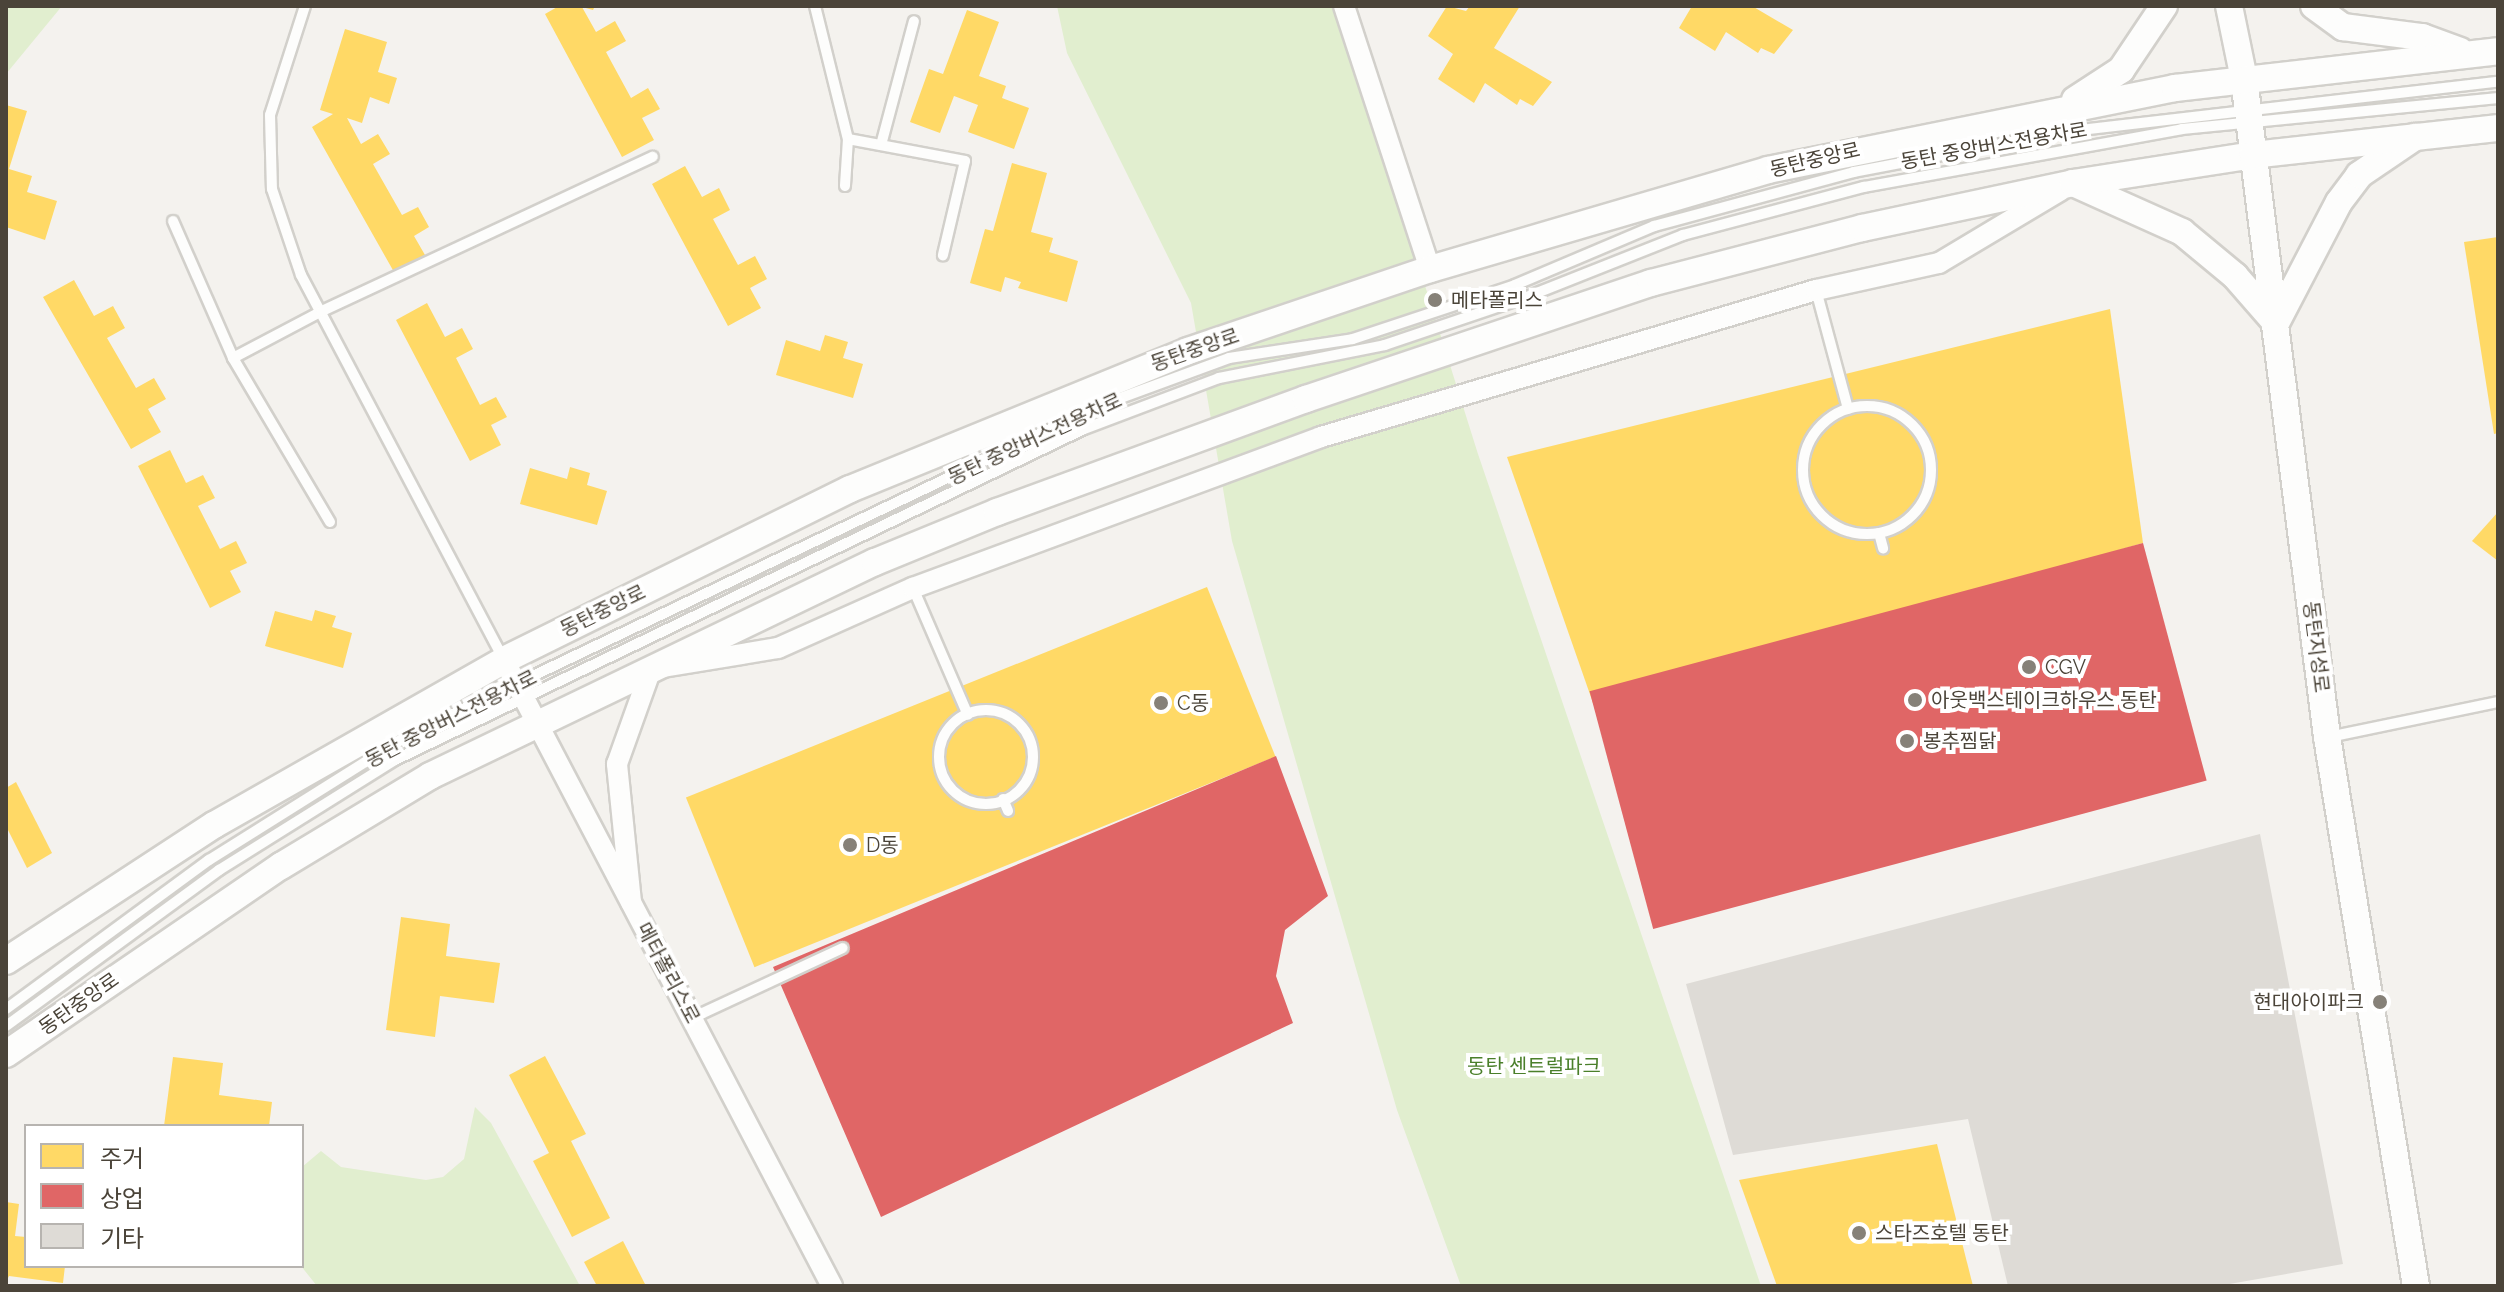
<!DOCTYPE html>
<meta charset="utf-8">
<style>
body{margin:0}
#map{position:relative;width:2504px;height:1292px;overflow:hidden;background:#f4f2ee;font-family:Raleway,"Noto Sans KR",sans-serif}
div>[style]{position:absolute}
.green>*{inset:0;background:#e1eecf}
.homes>*{inset:0;background:#ffd966;transform-origin:0 0}
.shops>*{inset:0;background:#e06666;transform-origin:0 0}
.building>*{inset:0;background:#dedbd6}
.roads{filter:drop-shadow(2px 0 #d2d0cb) drop-shadow(-2px 0 #d2d0cb) drop-shadow(0 2px #d2d0cb) drop-shadow(0 -2px #d2d0cb)}
.service>*{height:10px;margin:-5px;padding:0 5px;transform-origin:5px;border-radius:5px;background:#fdfdfc}
.service>.ring{margin:-5px;padding:0;box-sizing:content-box;background:none;border:10px solid #fdfdfc;border-radius:50%}
.minor>*{height:20px;margin:-10px;padding:0 10px;transform-origin:10px;border-radius:10px;background:#fdfdfc}
.tertiary>*{height:26px;margin:-13px;padding:0 13px;transform-origin:13px;border-radius:13px;background:#fdfdfc}
.dots>*{width:22px;height:22px;translate:-50% -50%;box-sizing:border-box;border:4px solid #fff;border-radius:50%}
span{translate:-50% -50%;white-space:nowrap;text-align:center;line-height:1.15;-webkit-text-stroke:8px #fff;paint-order:stroke}
.street-label{font-size:20px;color:#4b4439}
.poi-label{font-size:20px;color:#4b4439}
.left{translate:0 -50%;text-align:left}
.right{translate:-100% -50%;text-align:right}
.park-label{font-size:20px;color:#4a7f2a}
.frame{position:absolute;inset:0;border:8px solid #4b4439;pointer-events:none}
.legend{position:absolute;left:24px;top:1124px;width:280px;height:144px;box-sizing:border-box;background:#fff;border:2px solid #b7b4b0;margin:0;padding:10px 14px;list-style:none;font-size:24px;color:#4b4439}
.legend li{display:flex;align-items:center;gap:16px;height:40px}
.legend b{width:40px;border:2px solid #b7b4b0}
</style>
<div id="map">
<div class="green">
<div style="clip-path:polygon(6px 6px,62px 6px,6px 74px)"></div>
<div style="clip-path:polygon(1057px 6px,1337px 6px,1478px 454px,1761px 1286px,1461px 1286px,1397px 1110px,1232px 541px,1191px 303px,1067px 53px)"></div>
<div style="clip-path:polygon(475px 1107px,491px 1123px,580px 1286px,317px 1286px,301px 1266px,302px 1167px,321px 1151px,341px 1167px,426px 1180px,443px 1177px,464px 1159px)"></div>
</div>
<div class="homes">
<div style="clip-path:polygon(559px 6px,595px 6px,593px 10px,582px 7px,596px 32px,615px 21px,626px 41px,606px 52px,631px 98px,648px 88px,660px 109px,642px 118px,654px 140px,622px 157px,545px 14px)"></div>
<div style="clip-path:polygon(1447px 6px,1466px 11px,1470px 6px,1520px 6px,1494px 48px,1552px 82px,1533px 106px,1520px 99px,1517px 105px,1485px 83px,1474px 103px,1438px 79px,1453px 54px,1428px 36px)"></div>
<div style="clip-path:polygon(1692px 6px,1752px 6px,1793px 30px,1774px 54px,1761px 48px,1758px 53px,1726px 32px,1715px 51px,1679px 28px)"></div>
<div style="clip-path:polygon(967px 10px,999px 22px,979px 76px,1006px 86px,1002px 98px,1029px 108px,1014px 149px,968px 132px,978px 105px,954px 96px,940px 133px,910px 122px,929px 69px,943px 74px)"></div>
<div style="clip-path:polygon(345px 29px,387px 42px,378px 72px,397px 78px,389px 104px,370px 97px,362px 123px,347px 118px,361px 144px,378px 134px,390px 154px,373px 164px,402px 215px,418px 207px,429px 227px,414px 236px,425px 255px,394px 272px,312px 127px,333px 114px,320px 110px)"></div>
<div style="clip-path:polygon(6px 105px,27px 111px,9px 169px,32px 176px,27px 192px,57px 201px,45px 240px,6px 227px)"></div>
<div style="clip-path:polygon(1012px 163px,1047px 173px,1031px 232px,1053px 238px,1049px 252px,1078px 261px,1067px 302px,1018px 288px,1021px 282px,1005px 277px,1001px 292px,970px 283px,985px 229px,993px 231px)"></div>
<div style="clip-path:polygon(685px 166px,702px 197px,719px 188px,730px 210px,713px 219px,738px 265px,755px 256px,767px 279px,750px 288px,761px 308px,728px 326px,652px 184px)"></div>
<div style="clip-path:polygon(2498px 237px,2498px 433px,2494px 434px,2464px 242px)"></div>
<div style="clip-path:polygon(74px 280px,94px 316px,113px 306px,125px 328px,107px 338px,136px 388px,154px 378px,166px 399px,148px 409px,161px 432px,131px 449px,43px 297px)"></div>
<div style="clip-path:polygon(427px 303px,445px 337px,462px 328px,473px 349px,456px 358px,480px 405px,496px 397px,507px 417px,491px 425px,501px 445px,470px 461px,396px 320px)"></div>
<div style="clip-path:polygon(2110px 309px,2143px 543px,1593px 703px,1507px 457px)"></div>
<div style="clip-path:polygon(825px 335px,848px 342px,843px 358px,863px 364px,853px 398px,776px 375px,786px 340px,820px 351px)"></div>
<div style="clip-path:polygon(170px 450px,186px 483px,203px 475px,215px 498px,198px 506px,220px 549px,236px 541px,247px 563px,230px 571px,241px 592px,210px 608px,138px 466px)"></div>
<div style="clip-path:polygon(570px 467px,590px 473px,587px 485px,607px 491px,597px 525px,520px 504px,530px 468px,567px 479px)"></div>
<div style="clip-path:polygon(2498px 512px,2498px 561px,2472px 541px)"></div>
<div style="left:1207px;top:587px;width:183px;height:562px;rotate:68deg"></div>
<div style="clip-path:polygon(315px 610px,336px 616px,332px 627px,352px 633px,343px 668px,265px 646px,275px 611px,312px 621px)"></div>
<div style="clip-path:polygon(16px 782px,52px 853px,27px 868px,6px 826px,6px 788px)"></div>
<div style="clip-path:polygon(401px 917px,450px 924px,446px 956px,500px 963px,494px 1003px,440px 996px,435px 1037px,386px 1030px)"></div>
<div style="clip-path:polygon(545px 1056px,586px 1134px,571px 1141px,610px 1218px,572px 1237px,533px 1161px,549px 1153px,509px 1075px)"></div>
<div style="clip-path:polygon(173px 1057px,223px 1063px,219px 1095px,272px 1102px,269px 1126px,164px 1126px)"></div>
<div style="clip-path:polygon(1937px 1144px,1973px 1286px,1777px 1286px,1739px 1180px)"></div>
<div style="clip-path:polygon(6px 1202px,19px 1204px,15px 1236px,26px 1237px,26px 1266px,65px 1266px,63px 1283px,9px 1276px,6px 1282px)"></div>
<div style="clip-path:polygon(623px 1241px,646px 1286px,597px 1286px,584px 1262px)"></div>
</div>
<div class="shops">
<div style="left:2143px;top:543px;width:246px;height:573px;rotate:75deg"></div>
<div style="clip-path:polygon(1276px 756px,1328px 896px,1285px 930px,1276px 976px,1293px 1023px,881px 1217px,773px 967px)"></div>
</div>
<div class="building">
<div style="clip-path:polygon(2260px 834px,2343px 1264px,2218px 1286px,2008px 1286px,1968px 1119px,1733px 1155px,1686px 984px)"></div>
</div>
<div class="roads">
<div class="service">
<div style="left:305px;top:6px;width:114px;rotate:107.8deg"></div>
<div style="left:270px;top:115px;width:74px;rotate:88.5deg"></div>
<div style="left:272px;top:189px;width:91px;rotate:71.4deg"></div>
<div style="left:301px;top:275px;width:433px;rotate:62.2deg"></div>
<div style="left:815px;top:6px;width:137px;rotate:76.1deg"></div>
<div style="left:848px;top:139px;width:47px;rotate:93.7deg"></div>
<div style="left:848px;top:139px;width:119px;rotate:10.6deg"></div>
<div style="left:965px;top:161px;width:97px;rotate:103.2deg"></div>
<div style="left:881px;top:145px;width:128px;rotate:-75.1deg"></div>
<div style="left:173px;top:221px;width:150px;rotate:66.3deg"></div>
<div style="left:1816px;top:290px;width:123px;rotate:74.9deg"></div>
<div class="ring" style="left:1803px;top:406px;width:118px;height:118px"></div>
<div style="left:330px;top:522px;width:191px;rotate:-120.6deg"></div>
<div style="left:233px;top:358px;width:101px;rotate:-27.8deg"></div>
<div style="left:322px;top:311px;width:365px;rotate:-25deg"></div>
<div style="left:1879px;top:533px;width:16px;rotate:75deg"></div>
<div style="left:913px;top:588px;width:138px;rotate:66.6deg"></div>
<div class="ring" style="left:939px;top:710px;width:84px;height:84px"></div>
<div style="left:2329px;top:737px;width:173px;rotate:-11.7deg"></div>
<div style="left:1003px;top:799px;width:13px;rotate:67deg"></div>
<div style="left:6px;top:1009px;width:252px;rotate:-36.3deg"></div>
<div style="left:209px;top:860px;width:234px;rotate:-32.1deg"></div>
<div style="left:407px;top:736px;width:764px;rotate:-25.52deg"></div>
<div style="left:1096px;top:407px;width:142px;rotate:-20.2deg"></div>
<div style="left:1229px;top:358px;width:125px;rotate:-8.7deg"></div>
<div style="left:1353px;top:339px;width:171px;rotate:-18.4deg"></div>
<div style="left:1515px;top:285px;width:151px;rotate:-23deg"></div>
<div style="left:1654px;top:226px;width:207px;rotate:-15.1deg"></div>
<div style="left:1854px;top:172px;width:213px;rotate:-10.8deg"></div>
<div style="left:2063px;top:132px;width:438px;rotate:-6.6deg"></div>
<div style="left:692px;top:1018px;width:166px;rotate:-24.9deg"></div>
<div style="left:6px;top:1026px;width:264px;rotate:-36.2deg"></div>
<div style="left:219px;top:870px;width:208px;rotate:-32deg"></div>
<div style="left:395px;top:760px;width:764px;rotate:-25.66deg"></div>
<div style="left:1084px;top:429px;width:144px;rotate:-20.7deg"></div>
<div style="left:1219px;top:378px;width:169px;rotate:-11.2deg"></div>
<div style="left:1385px;top:345px;width:147px;rotate:-18.7deg"></div>
<div style="left:1524px;top:298px;width:171px;rotate:-21.6deg"></div>
<div style="left:1683px;top:235px;width:187px;rotate:-14.9deg"></div>
<div style="left:1864px;top:187px;width:323px;rotate:-10.3deg"></div>
<div style="left:2182px;top:129px;width:318px;rotate:-5.6deg"></div>
</div>
<div class="minor">
<div style="left:1344px;top:6px;width:277px;rotate:71.9deg"></div>
<div style="left:504px;top:660px;width:707px;rotate:62.35deg"></div>
<div style="left:631px;top:902px;width:139px;rotate:-95.8deg"></div>
<div style="left:617px;top:764px;width:101px;rotate:-70.3deg"></div>
<div style="left:651px;top:669px;width:129px;rotate:-9.4deg"></div>
<div style="left:778px;top:648px;width:148px;rotate:-24deg"></div>
<div style="left:913px;top:588px;width:435px;rotate:-20.3deg"></div>
<div style="left:1321px;top:437px;width:516px;rotate:-16.54deg"></div>
<div style="left:1816px;top:290px;width:126px;rotate:-12.4deg"></div>
<div style="left:1939px;top:263px;width:142px;rotate:-30.9deg"></div>
</div>
<div class="tertiary">
<div style="left:2229px;top:6px;width:75px;rotate:78.4deg"></div>
<div style="left:2244px;top:79px;width:663px;rotate:82.81deg"></div>
<div style="left:2327px;top:737px;width:556px;rotate:80.79deg"></div>
<div style="left:2314px;top:6px;width:36px;rotate:36deg"></div>
<div style="left:2343px;top:27px;width:80px;rotate:7.2deg"></div>
<div style="left:2422px;top:37px;width:40px;rotate:20.2deg"></div>
<div style="left:2075px;top:100px;width:55px;rotate:-33.1deg"></div>
<div style="left:2121px;top:70px;width:77px;rotate:-56.1deg"></div>
<div style="left:2073px;top:183px;width:120px;rotate:24.2deg"></div>
<div style="left:2182px;top:232px;width:69px;rotate:39.7deg"></div>
<div style="left:2235px;top:276px;width:62px;rotate:48.9deg"></div>
<div style="left:2276px;top:323px;width:136px;rotate:-62.5deg"></div>
<div style="left:2339px;top:202px;width:34px;rotate:-53deg"></div>
<div style="left:2359px;top:175px;width:68px;rotate:-34.2deg"></div>
<div style="left:6px;top:961px;width:249px;rotate:-33.2deg"></div>
<div style="left:214px;top:825px;width:334px;rotate:-29.6deg"></div>
<div style="left:504px;top:660px;width:386px;rotate:-26.3deg"></div>
<div style="left:850px;top:489px;width:365px;rotate:-22.2deg"></div>
<div style="left:1188px;top:351px;width:256px;rotate:-18.7deg"></div>
<div style="left:1430px;top:269px;width:352px;rotate:-16.3deg"></div>
<div style="left:1768px;top:170px;width:415px;rotate:-11.4deg"></div>
<div style="left:2175px;top:88px;width:325px;rotate:-6.5deg"></div>
<div style="left:6px;top:1054px;width:333px;rotate:-34.4deg"></div>
<div style="left:281px;top:866px;width:174px;rotate:-31.1deg"></div>
<div style="left:430px;top:776px;width:494px;rotate:-25.7deg"></div>
<div style="left:875px;top:562px;width:132px;rotate:-22.3deg"></div>
<div style="left:997px;top:512px;width:329px;rotate:-20.1deg"></div>
<div style="left:1306px;top:399px;width:364px;rotate:-18.6deg"></div>
<div style="left:1651px;top:283px;width:218px;rotate:-14.6deg"></div>
<div style="left:1862px;top:228px;width:216px;rotate:-12deg"></div>
<div style="left:2073px;top:183px;width:182px;rotate:-8.8deg"></div>
<div style="left:2253px;top:155px;width:246px;rotate:-6.3deg"></div>
</div>
</div>
<div class="dots">
<div style="left:1435px;top:300px;background:#868178"></div>
<div style="left:2029px;top:667px;background:#868178"></div>
<div style="left:1915px;top:700px;background:#868178"></div>
<div style="left:1161px;top:703px;background:#868178"></div>
<div style="left:1907px;top:741px;background:#868178"></div>
<div style="left:850px;top:845px;background:#868178"></div>
<div style="left:2380px;top:1002px;background:#868178"></div>
<div style="left:1859px;top:1233px;background:#868178"></div>
</div>
<div class="street-label">
<span style="left:1994px;top:146px;rotate:-10deg">동탄 중앙버스전용차로</span>
<span style="left:1815px;top:160px;rotate:-13deg">동탄중앙로</span>
<span style="left:1195px;top:350px;rotate:-19deg">동탄중앙로</span>
<span style="left:1035px;top:439px;rotate:-25deg">동탄 중앙버스전용차로</span>
<span style="left:603px;top:611px;rotate:-26deg">동탄중앙로</span>
<span style="left:2316px;top:647px;rotate:83deg">동탄지성로</span>
<span style="left:451px;top:719px;rotate:-27deg">동탄 중앙버스전용차로</span>
<span style="left:668px;top:973px;rotate:62deg">메타폴리스로</span>
<span style="left:79px;top:1004px;rotate:-35deg">동탄중앙로</span>
</div>
<div class="poi-label">
<span class="left" style="left:1451px;top:300px">메타폴리스</span>
<span class="left" style="left:2045px;top:667px">CGV</span>
<span class="left" style="left:1931px;top:700px">아웃백스테이크하우스 동탄</span>
<span class="left" style="left:1177px;top:703px">C동</span>
<span class="left" style="left:1923px;top:741px">봉추찜닭</span>
<span class="left" style="left:866px;top:845px">D동</span>
<span class="right" style="left:2364px;top:1002px">현대아이파크</span>
<span class="left" style="left:1875px;top:1233px">스타즈호텔 동탄</span>
</div>
<div class="park-label">
<span style="left:1534px;top:1066px">동탄 센트럴파크</span>
</div>
<div class="frame"></div>
<ul class="legend">
<li><b style="height:22px;background:#ffd966"></b>주거</li>
<li><b style="height:22px;background:#e06666"></b>상업</li>
<li><b style="height:22px;background:#dedbd6"></b>기타</li>
</ul>
</div>
